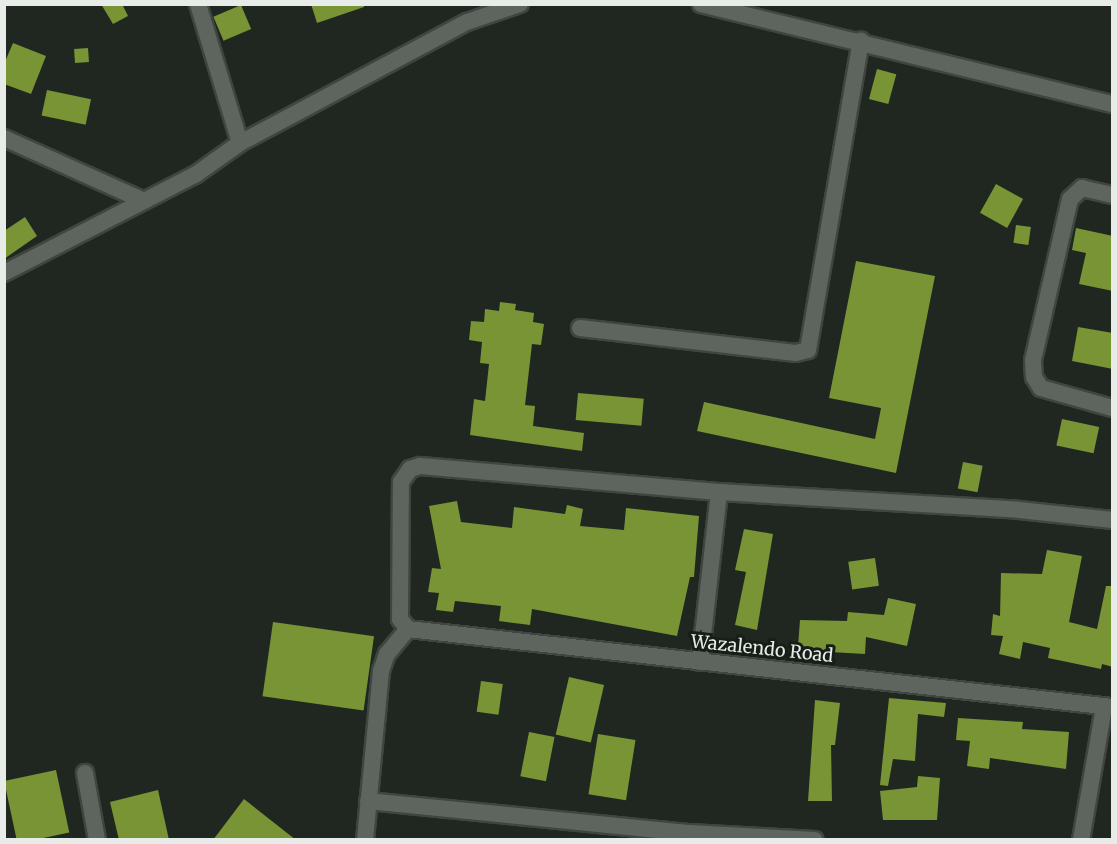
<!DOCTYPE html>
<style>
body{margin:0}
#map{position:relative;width:1117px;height:844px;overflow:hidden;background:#202721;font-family:Merriweather,serif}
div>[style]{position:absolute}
.building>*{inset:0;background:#789434;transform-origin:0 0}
.roads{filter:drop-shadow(2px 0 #3f4540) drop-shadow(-2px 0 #3f4540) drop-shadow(0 2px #3f4540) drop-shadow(0 -2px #3f4540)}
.minor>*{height:16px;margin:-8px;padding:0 8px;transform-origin:8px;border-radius:8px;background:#5d655e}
span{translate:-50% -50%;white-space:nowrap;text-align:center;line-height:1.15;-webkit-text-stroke:6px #171e18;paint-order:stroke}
.street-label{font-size:18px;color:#e7ece8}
.frame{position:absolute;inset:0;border:6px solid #e7ece8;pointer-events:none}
</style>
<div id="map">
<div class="building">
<div style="clip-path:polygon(101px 4px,122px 4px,128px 16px,113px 24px)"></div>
<div style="clip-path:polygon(311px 4px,364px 4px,364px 7px,317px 23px)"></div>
<div style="left:241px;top:5px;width:26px;height:30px;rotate:67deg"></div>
<div style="clip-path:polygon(13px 43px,46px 56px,31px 94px,4px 84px,4px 64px)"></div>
<div style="left:88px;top:48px;width:14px;height:14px;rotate:86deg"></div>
<div style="left:877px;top:69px;width:20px;height:31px;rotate:15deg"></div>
<div style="left:47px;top:90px;width:45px;height:26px;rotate:12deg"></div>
<div style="left:996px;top:184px;width:31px;height:33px;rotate:29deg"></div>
<div style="clip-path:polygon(25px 217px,37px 236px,4px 259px,4px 231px)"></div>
<div style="left:1016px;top:225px;width:15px;height:18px;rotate:8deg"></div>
<div style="clip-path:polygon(1076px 228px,1113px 236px,1113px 291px,1079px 284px,1086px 253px,1072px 250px)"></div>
<div style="clip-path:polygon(856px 261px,935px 276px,896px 473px,697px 431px,704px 402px,875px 439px,881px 408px,829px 398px)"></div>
<div style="clip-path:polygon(500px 302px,516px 304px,515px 310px,534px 313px,533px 322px,544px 324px,541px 345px,532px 344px,525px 405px,535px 406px,533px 426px,584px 433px,582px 451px,470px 435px,474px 399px,485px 401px,489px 364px,480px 363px,482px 342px,469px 340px,471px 321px,484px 322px,485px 309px,499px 311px)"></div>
<div style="clip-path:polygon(1078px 327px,1113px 333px,1113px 369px,1072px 361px)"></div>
<div style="left:578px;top:393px;width:66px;height:27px;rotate:5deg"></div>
<div style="left:1062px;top:419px;width:38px;height:27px;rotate:12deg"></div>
<div style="left:963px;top:462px;width:20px;height:27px;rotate:11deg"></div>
<div style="clip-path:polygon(457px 501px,461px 522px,512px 528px,514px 507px,565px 514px,567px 505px,583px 509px,580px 526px,624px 530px,626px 508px,699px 516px,694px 577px,690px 577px,677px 636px,532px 609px,530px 625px,499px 621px,501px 606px,455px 601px,453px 612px,436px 610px,439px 593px,428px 592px,432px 568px,441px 569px,429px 506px)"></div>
<div style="clip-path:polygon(744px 529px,773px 534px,757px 630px,735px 625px,746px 572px,735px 570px)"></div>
<div style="clip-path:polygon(1047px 550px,1082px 556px,1069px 622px,1097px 629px,1106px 586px,1113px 586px,1113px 667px,1102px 664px,1101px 669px,1048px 658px,1050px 648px,1023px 642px,1020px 659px,999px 654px,1003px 636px,991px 635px,993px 614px,1000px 616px,1001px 573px,1042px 574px)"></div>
<div style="left:875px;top:558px;width:28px;height:27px;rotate:82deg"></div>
<div style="clip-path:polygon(888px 598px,916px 604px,907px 646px,866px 637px,865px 654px,813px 651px,813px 647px,798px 646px,800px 620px,847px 621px,848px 612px,884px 615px)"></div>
<div style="left:273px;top:622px;width:102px;height:75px;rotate:8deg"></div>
<div style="left:569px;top:677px;width:36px;height:59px;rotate:13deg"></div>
<div style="left:481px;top:681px;width:22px;height:31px;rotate:8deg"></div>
<div style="clip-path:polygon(889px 698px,946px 703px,944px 717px,918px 714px,915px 761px,893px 759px,888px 786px,880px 785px)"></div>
<div style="clip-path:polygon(815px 700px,840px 703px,835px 745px,831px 745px,832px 801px,808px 801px)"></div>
<div style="clip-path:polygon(958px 718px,1023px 722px,1022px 729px,1069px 732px,1066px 769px,990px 758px,989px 769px,967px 766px,970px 741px,956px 740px)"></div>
<div style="left:529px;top:732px;width:26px;height:45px;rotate:11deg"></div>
<div style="left:598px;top:734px;width:38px;height:61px;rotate:9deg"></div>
<div style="left:56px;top:770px;width:64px;height:53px;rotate:78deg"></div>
<div style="clip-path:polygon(918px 776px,940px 778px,937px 820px,883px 820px,880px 791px,917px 787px)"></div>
<div style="clip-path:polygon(158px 790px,169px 840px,119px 840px,110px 802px)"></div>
<div style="clip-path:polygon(244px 799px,296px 840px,213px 840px)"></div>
</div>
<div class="roads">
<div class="minor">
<div style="left:198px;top:4px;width:145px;rotate:73.2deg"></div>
<div style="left:701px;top:4px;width:423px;rotate:13.7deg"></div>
<div style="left:4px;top:138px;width:151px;rotate:24.2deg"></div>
<div style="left:1112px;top:195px;width:31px;rotate:-167deg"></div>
<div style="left:1082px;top:188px;width:16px;rotate:137deg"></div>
<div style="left:1070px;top:199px;width:165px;rotate:102.9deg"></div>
<div style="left:1033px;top:360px;width:17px;rotate:87deg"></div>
<div style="left:1034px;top:377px;width:13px;rotate:58deg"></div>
<div style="left:1041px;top:388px;width:74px;rotate:15.7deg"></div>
<div style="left:4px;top:273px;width:215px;rotate:-27.2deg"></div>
<div style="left:195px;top:175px;width:55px;rotate:-35.4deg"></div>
<div style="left:240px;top:143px;width:257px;rotate:-28.1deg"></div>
<div style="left:467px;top:22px;width:56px;rotate:-18.8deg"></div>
<div style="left:580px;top:328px;width:217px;rotate:6.6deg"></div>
<div style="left:796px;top:353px;width:12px;rotate:-14deg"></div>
<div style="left:808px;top:350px;width:314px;rotate:-80.3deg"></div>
<div style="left:408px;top:629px;width:13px;rotate:-129deg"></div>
<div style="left:400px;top:619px;width:137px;rotate:-89.6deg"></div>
<div style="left:401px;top:482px;width:16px;rotate:-55deg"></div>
<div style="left:410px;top:469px;width:10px;rotate:-17deg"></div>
<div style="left:420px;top:466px;width:300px;rotate:5deg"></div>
<div style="left:719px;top:492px;width:301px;rotate:3.4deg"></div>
<div style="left:1019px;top:510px;width:94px;rotate:6.1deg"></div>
<div style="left:408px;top:629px;width:708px;rotate:6.32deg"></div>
<div style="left:700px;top:662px;width:171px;rotate:-83.6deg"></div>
<div style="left:85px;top:773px;width:68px;rotate:79.8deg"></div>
<div style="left:368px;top:801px;width:324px;rotate:5.7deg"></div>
<div style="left:690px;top:833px;width:125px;rotate:3.2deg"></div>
<div style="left:365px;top:840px;width:170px;rotate:-84.6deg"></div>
<div style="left:381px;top:671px;width:18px;rotate:-71deg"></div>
<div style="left:387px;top:654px;width:33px;rotate:-50deg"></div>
<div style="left:1081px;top:840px;width:135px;rotate:-80.2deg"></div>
</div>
</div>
<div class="street-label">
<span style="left:762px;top:649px;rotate:6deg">Wazalendo Road</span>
</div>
<div class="frame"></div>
</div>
